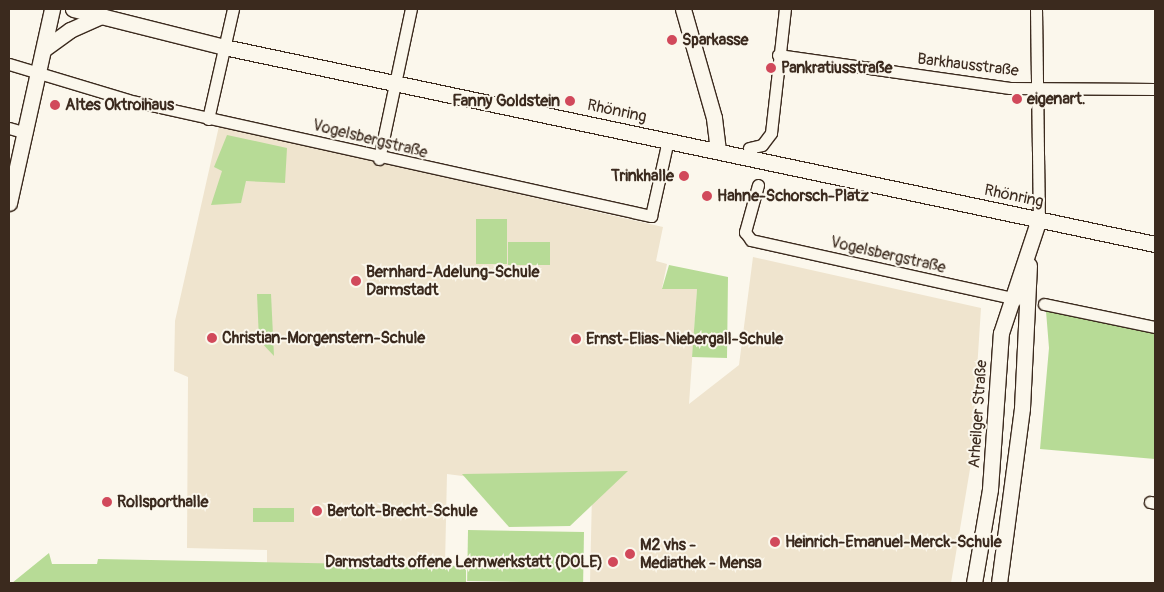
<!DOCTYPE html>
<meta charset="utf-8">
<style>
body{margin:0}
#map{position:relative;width:1164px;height:592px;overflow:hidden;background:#fbf7ec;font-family:Pangolin,sans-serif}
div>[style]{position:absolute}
.built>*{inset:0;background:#efe4ce}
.green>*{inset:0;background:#b7db96;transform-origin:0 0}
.roads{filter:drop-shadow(1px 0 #3b2a1e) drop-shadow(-1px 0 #3b2a1e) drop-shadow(0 1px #3b2a1e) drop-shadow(0 -1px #3b2a1e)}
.street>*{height:11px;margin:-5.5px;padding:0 5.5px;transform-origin:5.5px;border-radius:5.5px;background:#fbf7ec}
.secondary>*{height:15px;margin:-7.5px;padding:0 7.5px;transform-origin:7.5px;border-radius:7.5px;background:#fbf7ec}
.dots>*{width:14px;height:14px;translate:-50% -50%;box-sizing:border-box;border:2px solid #fbf7ec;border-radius:50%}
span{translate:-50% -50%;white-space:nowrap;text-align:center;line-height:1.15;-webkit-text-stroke:4px #fbf7ec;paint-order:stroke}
.poi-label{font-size:16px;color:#3b2a1e;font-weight:700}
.left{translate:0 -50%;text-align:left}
.right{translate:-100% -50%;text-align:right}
.street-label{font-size:16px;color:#3b2a1e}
.frame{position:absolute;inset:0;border:10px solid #3b2a1e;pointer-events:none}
</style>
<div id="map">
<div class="built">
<div style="clip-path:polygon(219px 126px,663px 227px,656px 261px,667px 264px,662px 288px,697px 289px,689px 404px,739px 365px,753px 257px,981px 308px,971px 463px,951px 583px,590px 583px,592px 493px,447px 474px,445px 566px,267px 563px,267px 550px,187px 548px,188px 377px,174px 371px,175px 321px)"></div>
</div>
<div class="green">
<div style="clip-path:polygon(227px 135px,287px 148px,285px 183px,246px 181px,241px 203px,211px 205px,222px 171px,214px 167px)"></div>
<div style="left:476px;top:219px;width:31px;height:45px"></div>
<div style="left:508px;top:242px;width:42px;height:23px"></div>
<div style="clip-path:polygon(669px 265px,728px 277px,727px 358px,692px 357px,697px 289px,662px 289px)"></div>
<div style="clip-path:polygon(257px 294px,271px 294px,274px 356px,259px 340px)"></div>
<div style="clip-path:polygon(1046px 311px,1155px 331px,1155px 459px,1040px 449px,1049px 348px)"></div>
<div style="clip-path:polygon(628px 471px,570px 526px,509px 527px,462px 474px)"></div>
<div style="left:253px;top:508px;width:41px;height:14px"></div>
<div style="left:584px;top:532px;width:51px;height:116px;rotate:91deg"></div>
<div style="clip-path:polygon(49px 553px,52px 564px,97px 564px,98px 559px,466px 566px,466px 583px,12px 583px)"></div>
</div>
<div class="roads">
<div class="street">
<div style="left:1036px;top:9px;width:210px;rotate:89.2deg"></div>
<div style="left:778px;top:55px;width:234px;rotate:8.1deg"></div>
<div style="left:1010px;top:88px;width:145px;rotate:0.4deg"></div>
<div style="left:9px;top:64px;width:124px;rotate:16.8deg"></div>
<div style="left:128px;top:100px;width:536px;rotate:12.51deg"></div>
<div style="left:651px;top:216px;width:78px;rotate:-77.4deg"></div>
<div style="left:208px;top:119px;width:113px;rotate:-77.2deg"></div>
<div style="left:9px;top:128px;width:18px;rotate:16deg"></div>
<div style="left:749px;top:148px;width:13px;rotate:-13deg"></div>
<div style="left:762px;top:145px;width:15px;rotate:-53deg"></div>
<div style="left:771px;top:133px;width:125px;rotate:-83.6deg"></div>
<div style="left:379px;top:159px;width:153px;rotate:-78deg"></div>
<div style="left:758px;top:185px;width:49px;rotate:105.5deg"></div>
<div style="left:745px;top:232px;width:10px;rotate:53deg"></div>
<div style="left:751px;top:240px;width:273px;rotate:12.5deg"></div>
<div style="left:1044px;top:304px;width:113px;rotate:11.7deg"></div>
<div style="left:1150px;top:502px;width:5px;rotate:11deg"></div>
</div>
<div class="secondary">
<div style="left:73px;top:9px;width:156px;rotate:14.1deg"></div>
<div style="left:224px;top:47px;width:952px;rotate:11.95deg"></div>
<div style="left:683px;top:9px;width:113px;rotate:74.1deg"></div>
<div style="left:714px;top:118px;width:32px;rotate:83deg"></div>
<div style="left:44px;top:49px;width:32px;rotate:-36deg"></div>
<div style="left:70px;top:30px;width:35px;rotate:-24deg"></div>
<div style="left:9px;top:203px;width:199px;rotate:-77.5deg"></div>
<div style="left:974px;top:583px;width:95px;rotate:-80.3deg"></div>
<div style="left:990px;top:489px;width:156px;rotate:-86deg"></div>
<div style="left:1001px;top:333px;width:120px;rotate:-71.6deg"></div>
<div style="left:999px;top:583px;width:177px;rotate:-82.5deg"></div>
<div style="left:1022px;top:408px;width:143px;rotate:-87.2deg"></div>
</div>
</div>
<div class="dots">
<div style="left:672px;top:40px;background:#d1495b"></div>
<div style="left:771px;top:68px;background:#d1495b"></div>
<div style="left:1017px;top:99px;background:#d1495b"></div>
<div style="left:570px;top:101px;background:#d1495b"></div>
<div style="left:55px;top:105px;background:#d1495b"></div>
<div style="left:684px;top:176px;background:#d1495b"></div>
<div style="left:707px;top:196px;background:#d1495b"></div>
<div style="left:356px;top:281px;background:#d1495b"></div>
<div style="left:212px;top:338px;background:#d1495b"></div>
<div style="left:576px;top:339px;background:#d1495b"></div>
<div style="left:107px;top:502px;background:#d1495b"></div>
<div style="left:317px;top:511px;background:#d1495b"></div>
<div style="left:775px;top:542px;background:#d1495b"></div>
<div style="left:630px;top:554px;background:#d1495b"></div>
<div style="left:613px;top:562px;background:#d1495b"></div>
</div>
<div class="poi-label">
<span class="left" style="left:682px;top:40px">Sparkasse</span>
<span class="left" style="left:781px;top:68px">Pankratiusstraße</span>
<span class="left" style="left:1027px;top:99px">eigenart.</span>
<span class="right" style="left:560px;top:101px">Fanny Goldstein</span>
<span class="left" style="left:65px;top:105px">Altes Oktroihaus</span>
<span class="right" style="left:674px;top:176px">Trinkhalle</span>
<span class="left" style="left:717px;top:196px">Hahne-Schorsch-Platz</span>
<span class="left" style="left:366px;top:281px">Bernhard-Adelung-Schule<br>Darmstadt</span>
<span class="left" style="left:222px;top:338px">Christian-Morgenstern-Schule</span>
<span class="left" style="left:586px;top:339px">Ernst-Elias-Niebergall-Schule</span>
<span class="left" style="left:117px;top:502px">Rollsporthalle</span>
<span class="left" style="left:327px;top:511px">Bertolt-Brecht-Schule</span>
<span class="left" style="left:785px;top:542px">Heinrich-Emanuel-Merck-Schule</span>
<span class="left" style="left:640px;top:554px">M2 vhs -<br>Mediathek - Mensa</span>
<span class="right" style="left:603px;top:562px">Darmstadts offene Lernwerkstatt (DOLE)</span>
</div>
<div class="street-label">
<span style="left:968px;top:65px;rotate:7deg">Barkhausstraße</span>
<span style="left:617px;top:111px;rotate:12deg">Rhönring</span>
<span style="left:370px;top:139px;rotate:14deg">Vogelsbergstraße</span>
<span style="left:1014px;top:196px;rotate:12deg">Rhönring</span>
<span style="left:888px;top:255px;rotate:13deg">Vogelsbergstraße</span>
<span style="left:978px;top:414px;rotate:-86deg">Arheilger Straße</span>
</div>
<div class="frame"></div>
</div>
